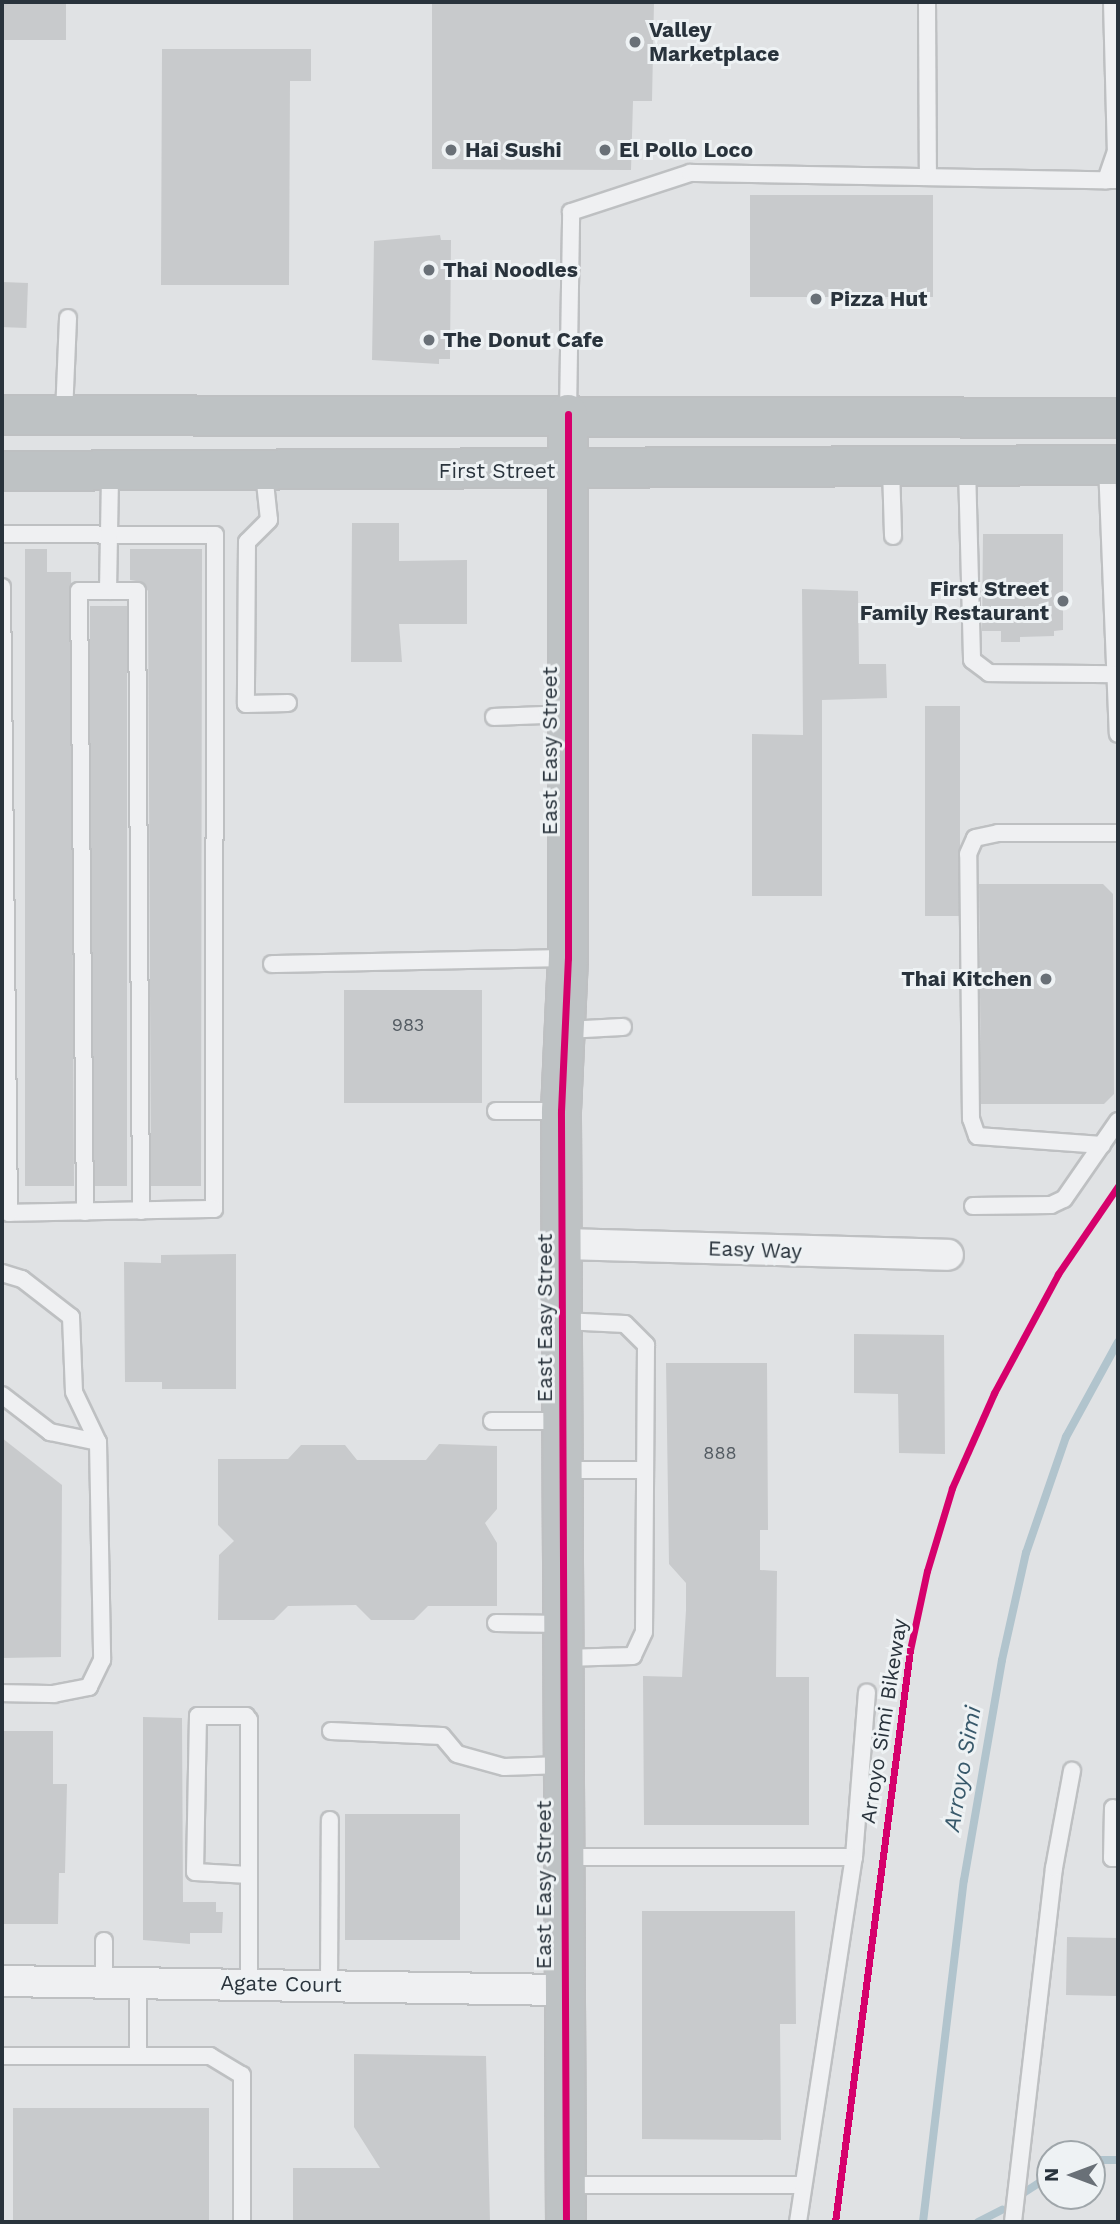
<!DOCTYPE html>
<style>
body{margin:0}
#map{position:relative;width:1120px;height:2224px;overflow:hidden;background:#e0e2e4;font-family:"Work Sans",sans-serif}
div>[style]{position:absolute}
.stream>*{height:8px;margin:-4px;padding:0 4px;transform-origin:4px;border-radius:4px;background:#b1c4cd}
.building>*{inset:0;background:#c8cacc;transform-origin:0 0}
.roads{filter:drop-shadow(2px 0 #bec0c2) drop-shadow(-2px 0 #bec0c2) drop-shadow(0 2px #bec0c2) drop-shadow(0 -2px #bec0c2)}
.lane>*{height:16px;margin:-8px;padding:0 8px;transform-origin:8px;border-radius:8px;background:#eff0f2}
.street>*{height:30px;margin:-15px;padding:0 15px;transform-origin:15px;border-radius:15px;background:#eff0f2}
.secondary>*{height:38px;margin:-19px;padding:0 19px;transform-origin:19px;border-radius:19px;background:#bec2c4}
.cycleway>*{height:7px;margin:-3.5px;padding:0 3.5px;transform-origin:3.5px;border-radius:3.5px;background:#d6006c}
.dots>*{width:19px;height:19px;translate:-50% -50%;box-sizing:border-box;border:4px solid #eef2f4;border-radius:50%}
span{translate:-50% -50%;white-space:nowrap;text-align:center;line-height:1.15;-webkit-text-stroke:6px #eef2f4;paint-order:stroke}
.number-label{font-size:18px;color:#525a61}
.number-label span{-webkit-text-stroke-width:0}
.poi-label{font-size:21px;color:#29333c;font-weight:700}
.left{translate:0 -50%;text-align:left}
.right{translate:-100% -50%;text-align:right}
.street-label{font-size:21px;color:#29333c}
.water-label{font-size:23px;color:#38596b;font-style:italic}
.frame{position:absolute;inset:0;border:4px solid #29333c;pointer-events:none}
.north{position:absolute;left:1036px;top:2140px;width:70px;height:70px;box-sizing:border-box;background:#eef2f4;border:2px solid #9fa6aa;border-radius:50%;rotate:270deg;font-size:19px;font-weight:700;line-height:28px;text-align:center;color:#29333c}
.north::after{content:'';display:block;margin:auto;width:24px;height:32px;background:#697077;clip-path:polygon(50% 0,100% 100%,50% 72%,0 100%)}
</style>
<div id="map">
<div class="stream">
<div style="left:1092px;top:2160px;width:26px"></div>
<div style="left:1025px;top:2192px;width:30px;rotate:-33deg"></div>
<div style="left:923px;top:2222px;width:344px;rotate:-83.2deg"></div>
<div style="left:964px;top:1880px;width:223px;rotate:-80.2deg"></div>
<div style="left:1002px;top:1660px;width:110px;rotate:-77.4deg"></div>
<div style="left:1026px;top:1553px;width:123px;rotate:-71deg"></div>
<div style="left:1066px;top:1437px;width:108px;rotate:-61.3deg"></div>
<div style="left:978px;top:2222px;width:27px;rotate:-27deg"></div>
</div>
<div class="building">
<div style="left:2px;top:2px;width:64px;height:38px"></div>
<div style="clip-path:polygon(432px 2px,654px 2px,652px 101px,633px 101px,631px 170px,432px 169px)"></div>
<div style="clip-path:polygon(162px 49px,311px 49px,311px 81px,290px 81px,289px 285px,161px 285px)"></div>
<div style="left:750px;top:195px;width:183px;height:102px"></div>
<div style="clip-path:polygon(440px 235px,441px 240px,451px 240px,450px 359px,439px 359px,439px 364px,372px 360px,374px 241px)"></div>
<div style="left:2px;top:282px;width:26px;height:45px;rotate:2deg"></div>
<div style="clip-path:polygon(352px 523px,399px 523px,399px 561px,467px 560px,467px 624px,399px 624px,402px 662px,351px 662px)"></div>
<div style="clip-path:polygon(983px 534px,1063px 534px,1063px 630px,1054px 631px,1054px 636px,1020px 637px,1020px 642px,1001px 642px,1001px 631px,982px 631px)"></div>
<div style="clip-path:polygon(25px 549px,47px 549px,47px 572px,71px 572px,74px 1186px,25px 1186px)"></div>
<div style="clip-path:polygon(130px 549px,202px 549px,201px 1186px,151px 1186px,148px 591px,142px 582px,130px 580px)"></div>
<div style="clip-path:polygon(802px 589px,858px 591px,859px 664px,886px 664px,887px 698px,822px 700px,822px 896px,752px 896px,752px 734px,803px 735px)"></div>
<div style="left:90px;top:606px;width:37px;height:580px"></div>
<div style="left:925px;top:706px;width:35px;height:210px"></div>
<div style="clip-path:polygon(979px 884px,1103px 884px,1113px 894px,1114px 1094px,1104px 1104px,981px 1104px)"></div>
<div style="left:344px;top:990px;width:138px;height:113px"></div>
<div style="clip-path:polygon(236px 1254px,236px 1389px,162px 1389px,162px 1382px,125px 1382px,124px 1262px,161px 1263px,161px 1255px)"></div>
<div style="clip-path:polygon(854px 1334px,944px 1335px,945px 1454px,899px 1453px,898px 1394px,854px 1393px)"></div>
<div style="clip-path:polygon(666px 1363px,767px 1363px,768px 1530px,760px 1530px,760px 1570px,777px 1571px,776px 1677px,809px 1677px,809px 1825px,644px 1825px,643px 1676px,682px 1677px,686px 1610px,686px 1583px,669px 1564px)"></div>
<div style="clip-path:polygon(2px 1438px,62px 1485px,61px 1657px,2px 1658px)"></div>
<div style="clip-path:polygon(439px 1444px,497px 1446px,497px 1509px,485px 1523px,497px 1543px,497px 1606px,428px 1606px,414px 1620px,371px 1620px,356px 1605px,288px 1606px,274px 1620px,218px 1620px,219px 1555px,234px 1541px,218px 1525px,218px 1459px,288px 1459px,301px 1445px,345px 1445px,357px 1460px,426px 1460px)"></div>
<div style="clip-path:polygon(143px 1717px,182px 1718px,183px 1902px,216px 1902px,216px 1912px,223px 1912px,222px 1933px,190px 1933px,190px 1944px,143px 1940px)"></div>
<div style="clip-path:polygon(2px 1731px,53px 1731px,53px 1784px,67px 1784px,65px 1873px,59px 1873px,58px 1924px,2px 1924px)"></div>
<div style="left:460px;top:1814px;width:126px;height:115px;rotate:90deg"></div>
<div style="clip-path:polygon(642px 1911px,795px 1911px,796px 2024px,780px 2024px,781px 2140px,642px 2139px)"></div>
<div style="left:1067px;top:1937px;width:51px;height:58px;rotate:1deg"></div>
<div style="clip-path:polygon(354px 2054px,486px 2056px,490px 2222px,293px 2222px,293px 2168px,380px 2168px,354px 2127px)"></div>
<div style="left:13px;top:2108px;width:196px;height:114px"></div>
</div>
<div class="roads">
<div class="lane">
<div style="left:927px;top:2px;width:171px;rotate:89.7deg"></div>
<div style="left:1112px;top:2px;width:149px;rotate:88.5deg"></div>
<div style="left:1116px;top:151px;width:31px;rotate:109deg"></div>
<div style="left:1106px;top:180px;width:12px"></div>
<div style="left:64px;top:414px;width:96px;rotate:-87.6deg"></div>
<div style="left:568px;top:414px;width:202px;rotate:-89.1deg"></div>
<div style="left:571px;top:212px;width:125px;rotate:-18.1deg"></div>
<div style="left:690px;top:173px;width:416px;rotate:1deg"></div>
<div style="left:1107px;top:465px;width:269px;rotate:87.7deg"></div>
<div style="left:891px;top:467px;width:69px;rotate:88.3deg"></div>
<div style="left:967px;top:467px;width:193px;rotate:88.5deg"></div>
<div style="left:972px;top:660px;width:21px;rotate:37deg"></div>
<div style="left:989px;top:673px;width:124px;rotate:0.5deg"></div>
<div style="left:264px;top:473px;width:47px;rotate:83.9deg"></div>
<div style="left:269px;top:520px;width:31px;rotate:135deg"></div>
<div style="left:247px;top:542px;width:162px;rotate:90.4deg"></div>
<div style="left:246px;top:704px;width:42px;rotate:-1.4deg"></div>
<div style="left:2px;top:534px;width:213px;rotate:0.3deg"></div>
<div style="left:215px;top:535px;width:674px;rotate:90.09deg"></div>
<div style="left:214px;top:1209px;width:205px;rotate:178.9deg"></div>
<div style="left:9px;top:1213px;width:626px;rotate:-90.64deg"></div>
<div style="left:108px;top:591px;width:119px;rotate:-89deg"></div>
<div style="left:494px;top:717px;width:74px;rotate:-2.3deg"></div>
<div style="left:272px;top:964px;width:296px;rotate:-1.2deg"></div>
<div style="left:565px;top:1030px;width:58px;rotate:-3deg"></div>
<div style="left:496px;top:1111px;width:65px"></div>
<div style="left:1102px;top:1145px;width:125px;rotate:-175.9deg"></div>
<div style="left:977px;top:1136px;width:18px;rotate:-109deg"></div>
<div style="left:971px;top:1119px;width:265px;rotate:-90.6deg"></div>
<div style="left:968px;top:854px;width:17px;rotate:-66deg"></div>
<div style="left:975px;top:838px;width:24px;rotate:-12deg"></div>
<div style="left:998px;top:833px;width:120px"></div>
<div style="left:973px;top:1206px;width:78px;rotate:-0.7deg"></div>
<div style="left:1051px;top:1205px;width:14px;rotate:-25deg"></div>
<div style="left:1064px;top:1199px;width:95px;rotate:-55.3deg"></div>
<div style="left:85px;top:1212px;width:621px;rotate:-90.55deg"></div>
<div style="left:79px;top:591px;width:58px"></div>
<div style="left:137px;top:591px;width:620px;rotate:89.63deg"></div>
<div style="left:2px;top:1273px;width:21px;rotate:17deg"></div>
<div style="left:22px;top:1279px;width:62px;rotate:37.8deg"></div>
<div style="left:71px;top:1317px;width:75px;rotate:87.7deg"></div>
<div style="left:74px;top:1392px;width:55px;rotate:64.4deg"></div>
<div style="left:98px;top:1442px;width:218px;rotate:88.9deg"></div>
<div style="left:102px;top:1660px;width:30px;rotate:116deg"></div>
<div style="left:89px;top:1687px;width:36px;rotate:169deg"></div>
<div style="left:54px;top:1694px;width:52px;rotate:-178.9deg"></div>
<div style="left:563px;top:1321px;width:62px;rotate:2.8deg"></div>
<div style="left:625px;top:1324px;width:30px;rotate:45deg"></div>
<div style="left:646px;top:1345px;width:287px;rotate:90.4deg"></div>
<div style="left:644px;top:1632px;width:26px;rotate:115deg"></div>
<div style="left:633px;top:1656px;width:70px;rotate:178.4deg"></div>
<div style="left:2px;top:1395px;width:61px;rotate:37.6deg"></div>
<div style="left:50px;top:1432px;width:49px;rotate:11.8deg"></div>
<div style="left:492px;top:1421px;width:71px"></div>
<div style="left:563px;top:1470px;width:82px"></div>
<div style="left:496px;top:1623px;width:67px;rotate:0.9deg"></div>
<div style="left:331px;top:1731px;width:111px;rotate:2.6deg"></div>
<div style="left:442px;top:1736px;width:23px;rotate:50deg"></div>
<div style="left:457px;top:1754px;width:49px;rotate:15.5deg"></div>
<div style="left:504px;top:1767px;width:58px;rotate:-2deg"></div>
<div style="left:1113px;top:1808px;width:50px;rotate:91.1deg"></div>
<div style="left:1112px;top:1858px;width:6px"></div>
<div style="left:564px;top:1857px;width:290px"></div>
<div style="left:854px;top:1857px;width:165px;rotate:-85.5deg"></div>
<div style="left:249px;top:1875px;width:54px;rotate:-176.8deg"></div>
<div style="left:195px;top:1872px;width:156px;rotate:-88.9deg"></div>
<div style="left:198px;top:1716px;width:48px"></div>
<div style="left:246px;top:1716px;width:5px;rotate:53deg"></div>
<div style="left:249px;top:1720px;width:263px;rotate:90deg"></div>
<div style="left:104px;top:1981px;width:40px;rotate:-90deg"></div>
<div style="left:138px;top:1982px;width:72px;rotate:90deg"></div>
<div style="left:329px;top:1985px;width:165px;rotate:-89.7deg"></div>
<div style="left:2px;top:2056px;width:208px"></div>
<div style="left:210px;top:2056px;width:37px;rotate:31deg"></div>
<div style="left:242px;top:2075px;width:147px;rotate:90deg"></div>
<div style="left:567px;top:2185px;width:235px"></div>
<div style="left:798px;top:2222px;width:369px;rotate:-81.3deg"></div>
<div style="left:1013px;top:2222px;width:356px;rotate:-83.4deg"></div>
<div style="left:1054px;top:1868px;width:99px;rotate:-79.5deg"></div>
</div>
<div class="street">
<div style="left:562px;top:1244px;width:386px;rotate:1.6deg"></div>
<div style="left:2px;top:1981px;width:559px;rotate:0.92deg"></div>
</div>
<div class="secondary">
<div style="left:2px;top:415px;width:1116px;rotate:0.15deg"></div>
<div style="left:2px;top:471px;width:1116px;rotate:-0.31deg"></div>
<div style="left:566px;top:2222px;width:1111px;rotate:-90.26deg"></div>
<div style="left:561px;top:1111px;width:153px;rotate:-87.4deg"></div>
<div style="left:568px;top:958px;width:544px;rotate:-90deg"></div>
</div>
</div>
<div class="cycleway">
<div style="left:566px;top:2222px;width:1111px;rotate:-90.26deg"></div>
<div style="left:561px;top:1111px;width:153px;rotate:-87.4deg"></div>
<div style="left:568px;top:958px;width:544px;rotate:-90deg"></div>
<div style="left:835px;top:2222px;width:577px;rotate:-82.53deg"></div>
<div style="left:910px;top:1650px;width:81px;rotate:-77.9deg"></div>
<div style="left:927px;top:1571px;width:87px;rotate:-73.2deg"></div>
<div style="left:952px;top:1488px;width:104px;rotate:-66.1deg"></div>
<div style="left:994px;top:1393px;width:135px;rotate:-61.7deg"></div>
<div style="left:1058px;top:1274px;width:107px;rotate:-55.7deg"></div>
</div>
<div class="dots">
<div style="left:635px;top:42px;background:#697077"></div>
<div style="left:451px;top:150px;background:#697077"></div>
<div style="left:605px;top:150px;background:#697077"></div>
<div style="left:429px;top:270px;background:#697077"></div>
<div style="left:816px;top:299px;background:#697077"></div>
<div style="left:429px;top:340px;background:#697077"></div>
<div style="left:1063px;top:601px;background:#697077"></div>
<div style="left:1046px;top:979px;background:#697077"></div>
</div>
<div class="number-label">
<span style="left:408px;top:1025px">983</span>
<span style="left:720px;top:1453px">888</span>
</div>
<div class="poi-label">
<span class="left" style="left:649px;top:42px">Valley<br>Marketplace</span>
<span class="left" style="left:465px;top:150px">Hai Sushi</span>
<span class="left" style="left:619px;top:150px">El Pollo Loco</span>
<span class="left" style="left:443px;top:270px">Thai Noodles</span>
<span class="left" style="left:830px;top:299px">Pizza Hut</span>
<span class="left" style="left:443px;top:340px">The Donut Cafe</span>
<span class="right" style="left:1049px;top:601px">First Street<br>Family Restaurant</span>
<span class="right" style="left:1032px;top:979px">Thai Kitchen</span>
</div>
<div class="street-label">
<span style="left:497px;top:471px">First Street</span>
<span style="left:550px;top:751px;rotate:-90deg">East Easy Street</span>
<span style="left:755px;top:1250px;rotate:2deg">Easy Way</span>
<span style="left:545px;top:1318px;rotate:-90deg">East Easy Street</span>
<span style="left:884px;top:1721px;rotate:-81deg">Arroyo Simi Bikeway</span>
<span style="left:544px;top:1885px;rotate:-90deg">East Easy Street</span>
<span style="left:281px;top:1984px;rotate:1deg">Agate Court</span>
</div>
<div class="water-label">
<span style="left:963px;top:1769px;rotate:-80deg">Arroyo Simi</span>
</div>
<div class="frame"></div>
<div class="north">N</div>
</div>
